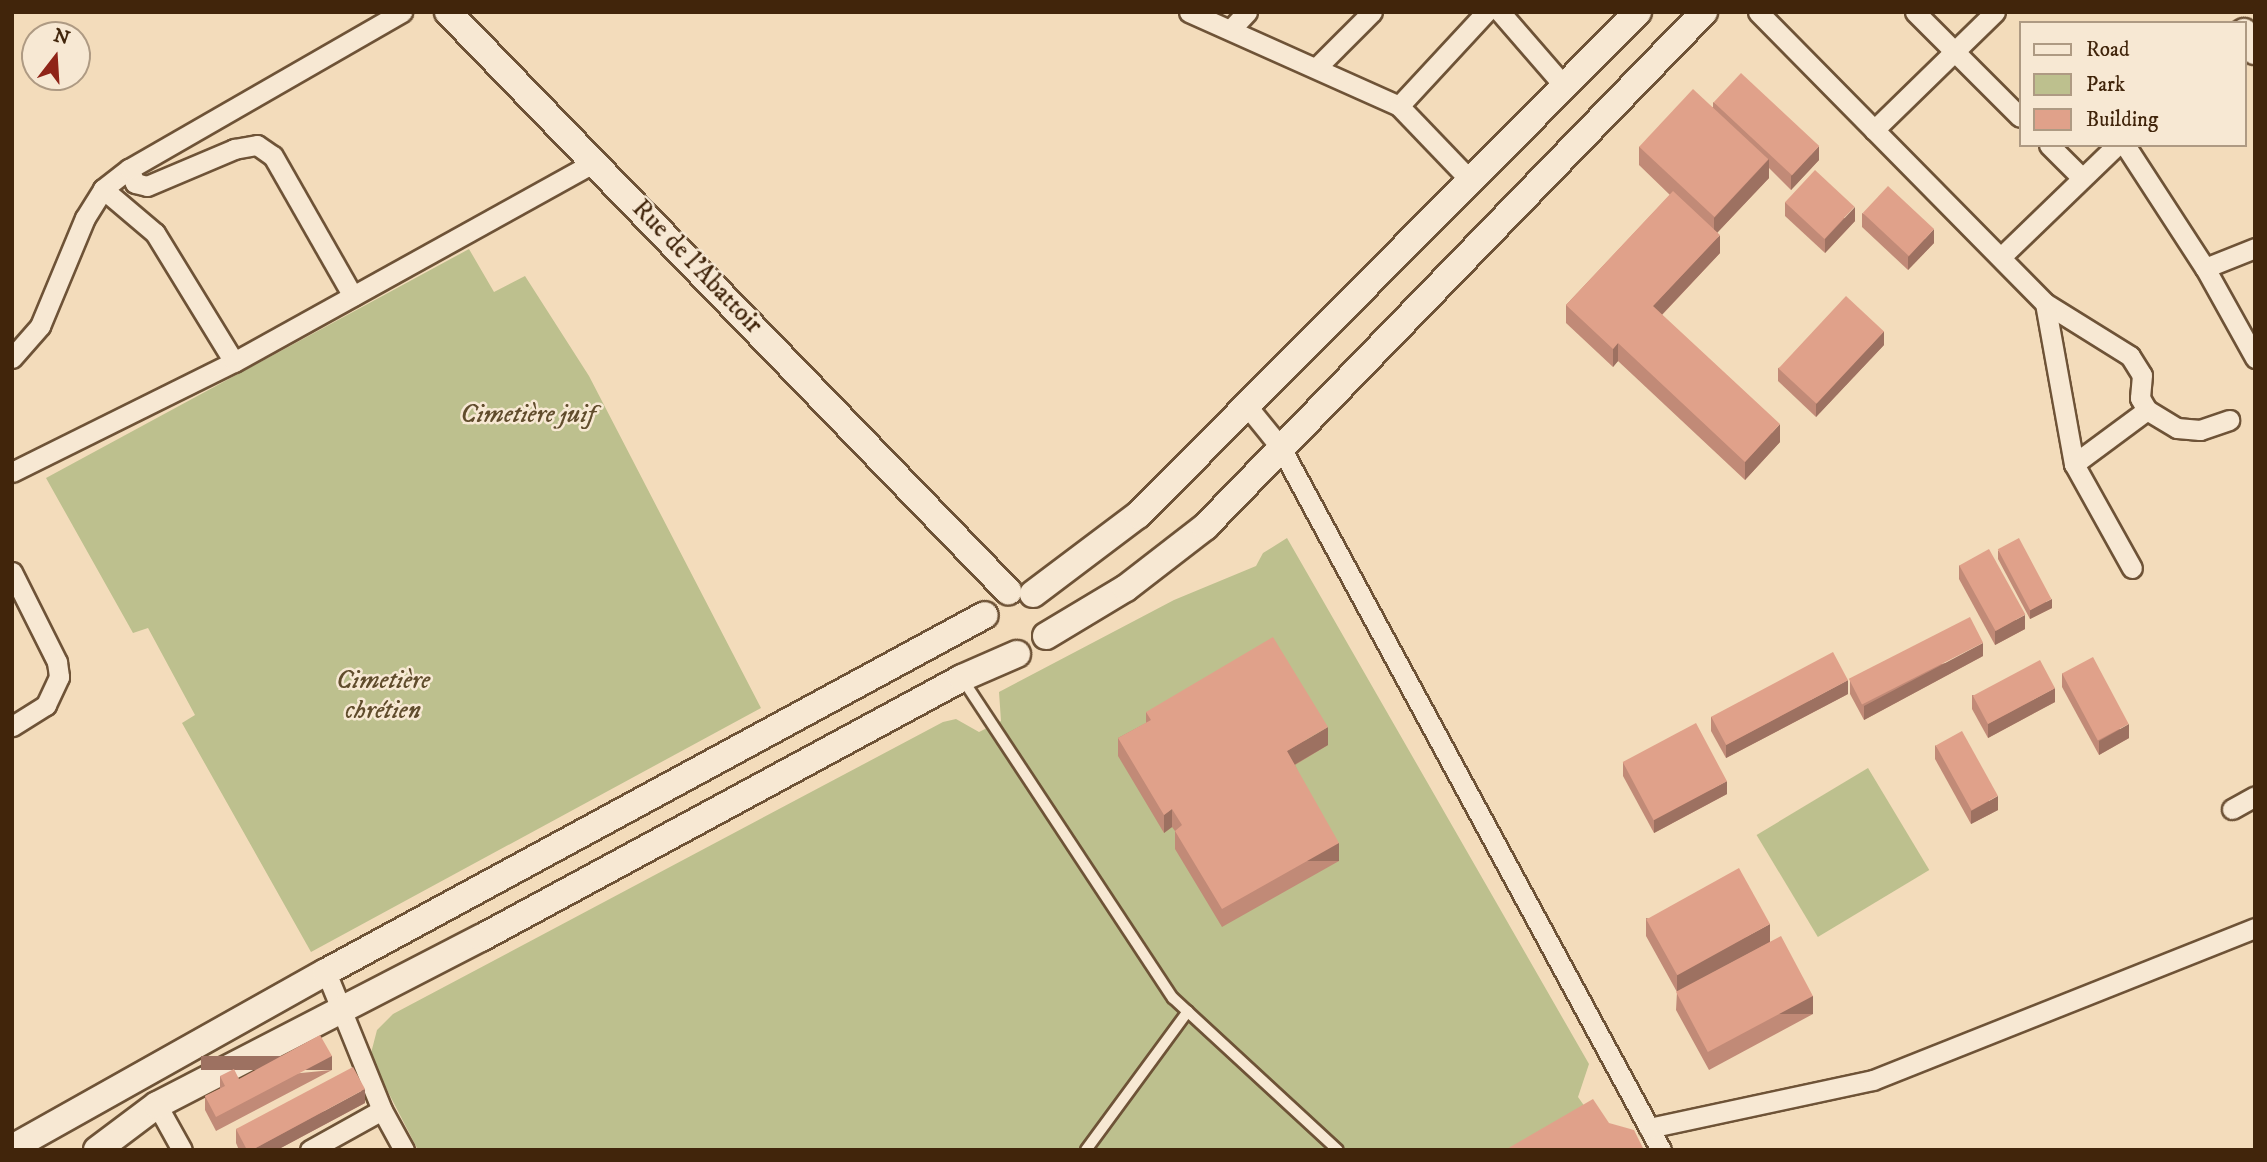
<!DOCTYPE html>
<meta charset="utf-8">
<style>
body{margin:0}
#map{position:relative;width:2267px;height:1162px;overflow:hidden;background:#f3dcbb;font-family:"IM FELL DW Pica",serif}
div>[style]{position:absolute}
.green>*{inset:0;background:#bdc08e;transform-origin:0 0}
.roads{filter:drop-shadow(2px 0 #6e5337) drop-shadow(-2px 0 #6e5337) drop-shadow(0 2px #6e5337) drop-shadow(0 -2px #6e5337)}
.lane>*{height:10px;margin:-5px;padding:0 5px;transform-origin:5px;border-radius:5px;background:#f7e8d3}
.street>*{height:19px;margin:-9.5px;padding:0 9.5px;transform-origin:9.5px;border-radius:9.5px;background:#f7e8d3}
.secondary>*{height:26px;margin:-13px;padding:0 13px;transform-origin:13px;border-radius:13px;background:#f7e8d3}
.wall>*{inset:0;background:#c18a77}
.shaded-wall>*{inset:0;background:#9d7161;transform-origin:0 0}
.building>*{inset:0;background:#e0a18a;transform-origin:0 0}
span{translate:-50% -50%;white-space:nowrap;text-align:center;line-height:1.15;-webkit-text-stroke:5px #f7e8d3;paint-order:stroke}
.street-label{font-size:26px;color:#41250b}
.park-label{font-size:26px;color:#604c2c;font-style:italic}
.frame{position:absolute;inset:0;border:14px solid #41250b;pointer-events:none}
.legend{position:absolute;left:2019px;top:21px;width:228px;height:126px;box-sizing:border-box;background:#f7e8d3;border:2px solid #ae9a83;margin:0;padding:9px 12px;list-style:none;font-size:21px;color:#41250b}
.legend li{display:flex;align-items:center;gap:14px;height:35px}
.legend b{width:35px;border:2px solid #ae9a83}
.north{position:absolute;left:21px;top:21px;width:70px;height:70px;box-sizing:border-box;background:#f7e8d3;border:2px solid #ae9a83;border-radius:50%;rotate:17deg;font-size:19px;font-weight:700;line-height:28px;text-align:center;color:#41250b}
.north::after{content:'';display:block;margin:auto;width:24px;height:32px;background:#8f2418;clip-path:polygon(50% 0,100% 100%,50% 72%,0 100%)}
</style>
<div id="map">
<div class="green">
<div style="clip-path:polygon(469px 249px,494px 292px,525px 276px,589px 376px,761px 708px,311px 952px,182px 723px,195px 715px,148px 628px,133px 633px,46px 478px)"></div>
<div style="clip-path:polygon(1287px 538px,1589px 1064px,1578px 1097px,1609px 1141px,1634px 1150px,418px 1150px,370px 1057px,377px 1030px,393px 1014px,943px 722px,956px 719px,979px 732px,1001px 721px,999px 692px,1174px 600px,1256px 566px,1263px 553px)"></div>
<div style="left:1868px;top:768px;width:119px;height:130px;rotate:59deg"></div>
</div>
<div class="roads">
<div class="lane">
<div style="left:963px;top:680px;width:381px;rotate:56.6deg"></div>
<div style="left:1173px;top:998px;width:224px;rotate:42.7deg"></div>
<div style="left:1086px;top:1150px;width:172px;rotate:-53.7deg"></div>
</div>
<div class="street">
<div style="left:1189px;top:12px;width:230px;rotate:24.1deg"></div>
<div style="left:1399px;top:106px;width:104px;rotate:46.2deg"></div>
<div style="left:1500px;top:12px;width:98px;rotate:49.1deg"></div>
<div style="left:1758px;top:12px;width:409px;rotate:45.4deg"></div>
<div style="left:2045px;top:303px;width:100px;rotate:31.9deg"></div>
<div style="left:2130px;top:356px;width:22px;rotate:58deg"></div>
<div style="left:2142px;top:375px;width:23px;rotate:95deg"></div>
<div style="left:2140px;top:398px;width:14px;rotate:60deg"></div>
<div style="left:2147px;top:410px;width:35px;rotate:31deg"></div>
<div style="left:2177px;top:428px;width:23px;rotate:5deg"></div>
<div style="left:2200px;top:430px;width:31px;rotate:-19deg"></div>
<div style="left:1915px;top:12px;width:148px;rotate:45deg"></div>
<div style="left:1232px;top:28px;width:22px;rotate:-47deg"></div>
<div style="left:1316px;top:68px;width:79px;rotate:-45deg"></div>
<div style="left:1399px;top:106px;width:128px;rotate:-47.2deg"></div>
<div style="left:1874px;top:130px;width:169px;rotate:-44.3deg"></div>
<div style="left:2049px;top:145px;width:45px;rotate:45deg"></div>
<div style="left:2125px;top:145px;width:147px;rotate:57deg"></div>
<div style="left:2205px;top:268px;width:103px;rotate:60.9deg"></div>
<div style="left:129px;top:169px;width:15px;rotate:67deg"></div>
<div style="left:135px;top:183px;width:12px;rotate:14deg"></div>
<div style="left:147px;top:186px;width:95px;rotate:-23deg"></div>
<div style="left:234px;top:149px;width:23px;rotate:-10deg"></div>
<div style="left:257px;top:145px;width:19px;rotate:35deg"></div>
<div style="left:273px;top:156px;width:161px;rotate:60.3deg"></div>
<div style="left:103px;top:189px;width:68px;rotate:40.2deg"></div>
<div style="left:155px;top:233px;width:151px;rotate:58.5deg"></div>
<div style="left:2002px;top:256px;width:160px;rotate:-44deg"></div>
<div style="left:2205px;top:268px;width:54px;rotate:-21.8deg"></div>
<div style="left:2045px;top:303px;width:164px;rotate:79.8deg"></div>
<div style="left:2074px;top:464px;width:119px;rotate:60.9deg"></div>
<div style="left:12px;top:358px;width:43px;rotate:-48.8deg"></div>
<div style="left:40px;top:326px;width:117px;rotate:-67.4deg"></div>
<div style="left:85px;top:218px;width:34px;rotate:-58deg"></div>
<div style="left:103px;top:189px;width:33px;rotate:-38deg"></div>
<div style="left:129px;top:169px;width:315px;rotate:-29.9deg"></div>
<div style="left:1247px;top:406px;width:54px;rotate:51deg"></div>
<div style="left:1281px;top:448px;width:798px;rotate:61.57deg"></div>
<div style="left:2074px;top:464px;width:91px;rotate:-36.5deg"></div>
<div style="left:12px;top:472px;width:248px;rotate:-26.4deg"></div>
<div style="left:234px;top:362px;width:414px;rotate:-29deg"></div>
<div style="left:12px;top:572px;width:101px;rotate:63.4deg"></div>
<div style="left:57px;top:662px;width:15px;rotate:82deg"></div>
<div style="left:59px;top:677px;width:31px;rotate:115deg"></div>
<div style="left:46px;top:705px;width:40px;rotate:148deg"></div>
<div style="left:2232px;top:809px;width:26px;rotate:-29deg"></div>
<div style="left:326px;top:972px;width:149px;rotate:67.9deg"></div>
<div style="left:382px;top:1110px;width:46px;rotate:61.2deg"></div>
<div style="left:157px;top:1105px;width:51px;rotate:60.9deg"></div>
<div style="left:1649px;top:1128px;width:229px;rotate:-12.1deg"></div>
<div style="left:1873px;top:1080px;width:411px;rotate:-21.7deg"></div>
<div style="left:310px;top:1150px;width:82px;rotate:-29.1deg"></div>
</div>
<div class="secondary">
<div style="left:448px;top:12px;width:806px;rotate:45.96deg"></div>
<div style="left:2244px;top:32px;width:22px;rotate:60deg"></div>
<div style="left:1033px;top:594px;width:131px;rotate:-37deg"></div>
<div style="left:1138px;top:515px;width:709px;rotate:-45.17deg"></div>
<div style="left:1046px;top:636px;width:93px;rotate:-31deg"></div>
<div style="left:1126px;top:588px;width:100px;rotate:-37.7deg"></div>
<div style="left:1205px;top:527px;width:717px;rotate:-45.9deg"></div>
<div style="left:12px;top:1148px;width:360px;rotate:-29.3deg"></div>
<div style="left:326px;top:972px;width:749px;rotate:-28.45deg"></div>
<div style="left:97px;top:1150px;width:75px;rotate:-36.9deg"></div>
<div style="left:157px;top:1105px;width:365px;rotate:-27.3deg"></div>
<div style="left:481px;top:938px;width:547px;rotate:-28.39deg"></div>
<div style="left:962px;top:678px;width:60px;rotate:-23.6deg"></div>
</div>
</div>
<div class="wall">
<div style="clip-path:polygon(1713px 102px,1819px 160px,1791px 190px,1769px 168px,1769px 178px,1717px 233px,1720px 253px,1662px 315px,1780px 442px,1745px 480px,1618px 361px,1613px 367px,1566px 323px,1566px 305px,1670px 195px,1639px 165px,1639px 147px,1713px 107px)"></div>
<div style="clip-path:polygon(1785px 202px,1855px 221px,1825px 253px,1785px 216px)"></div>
<div style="clip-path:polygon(1862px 213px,1934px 243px,1908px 270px,1862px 227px)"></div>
<div style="clip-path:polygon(1884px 345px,1816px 417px,1778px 381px,1778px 368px)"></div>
<div style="clip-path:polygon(1998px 550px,2052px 608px,2030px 619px,1998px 559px)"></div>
<div style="clip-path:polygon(1959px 565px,2025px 629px,1995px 645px,1959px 579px)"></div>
<div style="clip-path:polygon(1983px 656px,1864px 720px,1850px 694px,1850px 681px)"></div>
<div style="clip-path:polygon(2062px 673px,2129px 738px,2099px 755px,2062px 687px)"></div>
<div style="clip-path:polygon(1848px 694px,1726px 758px,1711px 731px,1711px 717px)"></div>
<div style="clip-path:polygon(1972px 695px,2055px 702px,1988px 738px,1972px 709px)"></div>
<div style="clip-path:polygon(1146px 712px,1328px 745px,1295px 765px,1339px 861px,1222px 927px,1175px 849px,1175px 831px,1172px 827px,1164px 833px,1118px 756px,1118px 738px,1146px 723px)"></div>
<div style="clip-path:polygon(1935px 745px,1998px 810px,1971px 824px,1935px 759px)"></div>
<div style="clip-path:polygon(1623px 762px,1727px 794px,1654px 833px,1623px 776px)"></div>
<div style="clip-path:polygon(1646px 918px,1770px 942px,1813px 1014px,1709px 1070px,1676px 1010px,1677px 992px,1646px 936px)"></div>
<div style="clip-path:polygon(332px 1070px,216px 1131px,205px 1110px,205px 1096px,220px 1089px,220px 1076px,239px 1079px)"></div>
<div style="clip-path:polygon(365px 1103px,277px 1150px,239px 1150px,236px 1143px,236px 1129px)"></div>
</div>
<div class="shaded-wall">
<div style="clip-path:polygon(1819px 146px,1819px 160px,1791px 190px,1791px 176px)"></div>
<div style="clip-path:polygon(1769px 159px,1769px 178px,1714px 236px,1714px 218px)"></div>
<div style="clip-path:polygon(1855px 207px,1855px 221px,1825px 253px,1825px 239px)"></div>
<div style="clip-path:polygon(1934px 229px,1934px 243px,1908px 270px,1908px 257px)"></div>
<div style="clip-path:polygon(1720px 235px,1720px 253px,1653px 324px,1653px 306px)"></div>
<div style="clip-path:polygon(1884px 331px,1884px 345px,1816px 417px,1816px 403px)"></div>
<div style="clip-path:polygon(1618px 343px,1618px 361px,1613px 367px,1613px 349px)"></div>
<div style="clip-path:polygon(1780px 424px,1780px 442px,1745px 480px,1745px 462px)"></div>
<div style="clip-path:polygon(2052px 599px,2052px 608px,2030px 619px,2030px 610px)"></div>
<div style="clip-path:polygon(2025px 615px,2025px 629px,1995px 645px,1995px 631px)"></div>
<div style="clip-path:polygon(1983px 643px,1983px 656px,1864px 720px,1864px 706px)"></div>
<div style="clip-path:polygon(1848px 680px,1848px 694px,1726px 758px,1726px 745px)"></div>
<div style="clip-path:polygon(2055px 688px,2055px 702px,1988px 738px,1988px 724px)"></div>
<div style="clip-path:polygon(2129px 724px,2129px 738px,2099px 755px,2099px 741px)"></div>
<div style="clip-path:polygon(1328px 727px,1328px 745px,1287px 769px,1287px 751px)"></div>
<div style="clip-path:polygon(1727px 781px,1727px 794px,1654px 833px,1654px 819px)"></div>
<div style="clip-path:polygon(1998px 796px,1998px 810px,1971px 824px,1971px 811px)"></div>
<div style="clip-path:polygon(1172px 809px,1172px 827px,1164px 833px,1164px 815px)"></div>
<div style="left:1339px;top:843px;width:18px;height:134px;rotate:90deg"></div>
<div style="clip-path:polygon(1770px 924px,1770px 942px,1677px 992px,1677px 974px)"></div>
<div style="left:1813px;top:996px;width:18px;height:118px;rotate:90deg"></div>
<div style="left:332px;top:1056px;width:14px;height:131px;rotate:90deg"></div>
<div style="clip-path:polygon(365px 1089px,365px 1103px,277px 1150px,252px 1150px)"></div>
</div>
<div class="building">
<div style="left:1741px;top:73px;width:107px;height:40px;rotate:43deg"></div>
<div style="left:1693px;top:89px;width:103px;height:79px;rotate:43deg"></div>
<div style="left:1815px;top:170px;width:54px;height:44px;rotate:43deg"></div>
<div style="left:1888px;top:186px;width:63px;height:37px;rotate:43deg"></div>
<div style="clip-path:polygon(1673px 191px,1720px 235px,1653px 306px,1780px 424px,1745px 462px,1618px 343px,1613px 349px,1566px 305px)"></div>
<div style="left:1846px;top:296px;width:52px;height:99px;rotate:43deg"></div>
<div style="left:2019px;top:538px;width:69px;height:24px;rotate:62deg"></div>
<div style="left:1989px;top:549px;width:75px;height:34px;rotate:61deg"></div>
<div style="left:1970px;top:617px;width:29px;height:136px;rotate:63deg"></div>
<div style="clip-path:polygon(1273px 637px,1328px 727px,1287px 751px,1339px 843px,1222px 909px,1175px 831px,1182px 825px,1172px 809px,1164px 815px,1118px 738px,1151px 720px,1146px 712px)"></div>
<div style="left:1833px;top:652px;width:32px;height:138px;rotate:62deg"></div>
<div style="left:2093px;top:657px;width:76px;height:35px;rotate:62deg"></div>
<div style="left:2040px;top:660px;width:32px;height:76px;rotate:62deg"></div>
<div style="left:1696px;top:723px;width:66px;height:83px;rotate:62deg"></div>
<div style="left:1962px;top:731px;width:74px;height:30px;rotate:61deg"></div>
<div style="left:1739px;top:868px;width:64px;height:106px;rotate:61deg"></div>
<div style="left:1781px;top:936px;width:68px;height:119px;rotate:62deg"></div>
<div style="clip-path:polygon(320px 1035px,332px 1056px,216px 1117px,205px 1096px,225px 1086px,220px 1076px,234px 1069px,239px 1079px)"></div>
<div style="clip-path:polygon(353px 1067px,365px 1089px,252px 1150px,247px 1150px,236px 1129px)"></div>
<div style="clip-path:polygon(1593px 1099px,1609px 1123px,1634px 1130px,1644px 1150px,1505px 1150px)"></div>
</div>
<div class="street-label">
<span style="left:697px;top:267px;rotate:46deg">Rue de l'Abattoir</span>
</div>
<div class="park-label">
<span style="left:528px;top:415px">Cimetière juif</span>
<span style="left:383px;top:696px">Cimetière<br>chrétien</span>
</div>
<div class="frame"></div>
<ul class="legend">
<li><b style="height:9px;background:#f7e8d3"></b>Road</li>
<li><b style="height:19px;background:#bdc08e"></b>Park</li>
<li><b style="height:19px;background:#e0a18a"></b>Building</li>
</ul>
<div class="north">N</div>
</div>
